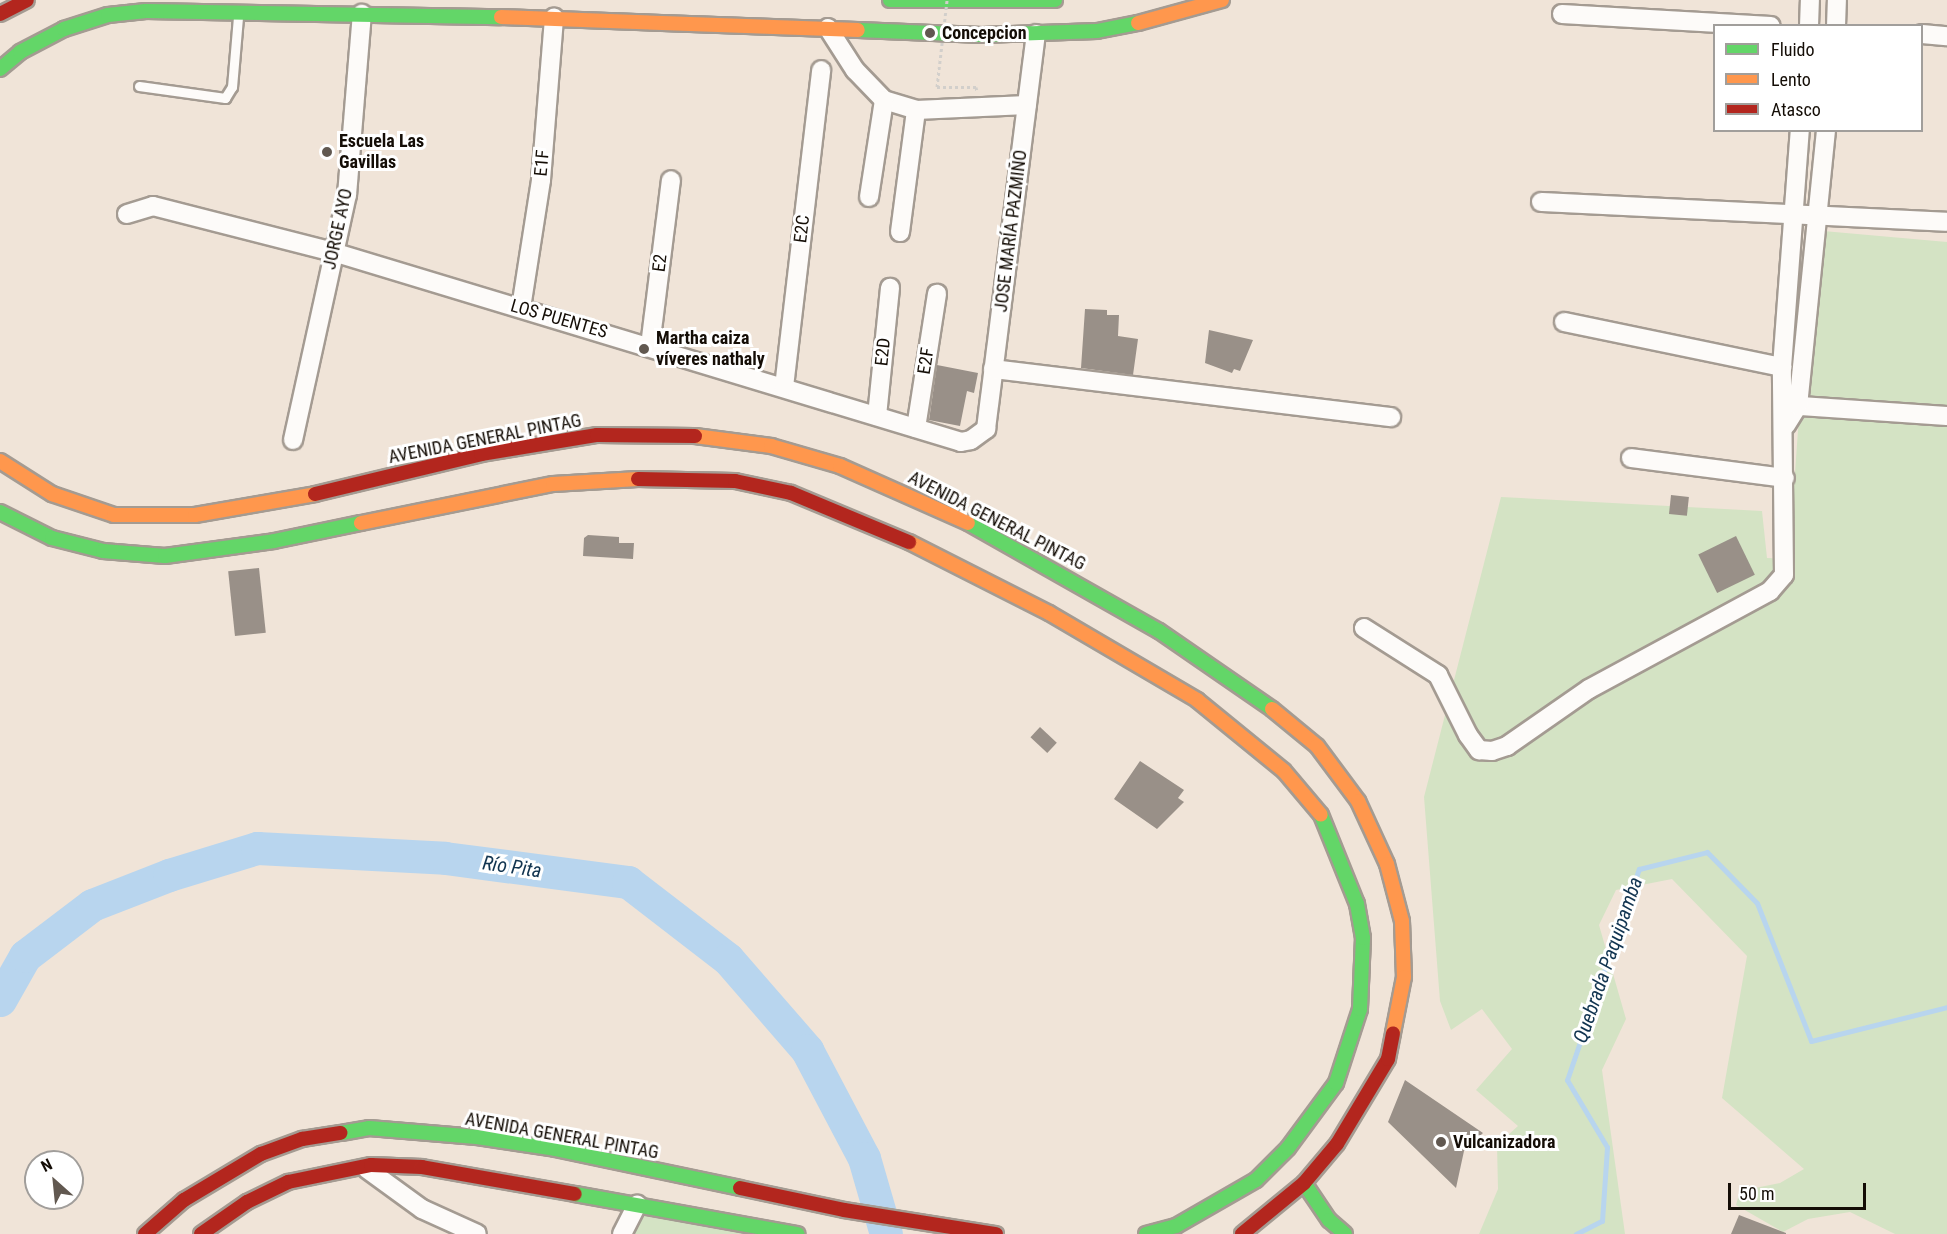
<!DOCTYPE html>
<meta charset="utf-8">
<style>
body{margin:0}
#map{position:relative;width:1947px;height:1234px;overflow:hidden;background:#f0e4d8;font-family:"Roboto Condensed",sans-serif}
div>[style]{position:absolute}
.green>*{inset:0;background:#d4e3c4}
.stream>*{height:5px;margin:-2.5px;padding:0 2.5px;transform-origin:2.5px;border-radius:2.5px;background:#b8d5ee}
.river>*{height:33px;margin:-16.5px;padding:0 16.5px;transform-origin:16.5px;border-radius:16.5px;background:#b8d5ee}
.building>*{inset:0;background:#999088;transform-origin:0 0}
.path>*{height:3px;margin-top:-1.5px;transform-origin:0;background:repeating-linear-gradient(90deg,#d2cfcb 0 3px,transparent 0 6px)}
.roads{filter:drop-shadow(2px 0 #a49b92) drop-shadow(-2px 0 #a49b92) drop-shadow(0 2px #a49b92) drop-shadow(0 -2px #a49b92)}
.lane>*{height:9px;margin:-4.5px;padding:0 4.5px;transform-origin:4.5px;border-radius:4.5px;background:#fdfbf9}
.street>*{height:18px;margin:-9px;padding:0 9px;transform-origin:9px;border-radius:9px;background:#fdfbf9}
.fast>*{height:14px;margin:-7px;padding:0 7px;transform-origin:7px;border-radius:7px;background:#63d668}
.slow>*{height:14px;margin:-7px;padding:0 7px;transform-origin:7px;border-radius:7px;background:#ff974d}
.jam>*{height:14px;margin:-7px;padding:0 7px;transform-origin:7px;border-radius:7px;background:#b3261e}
.path-bridge>*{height:3px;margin-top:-1.5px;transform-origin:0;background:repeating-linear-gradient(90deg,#d2cfcb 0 3px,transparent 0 6px)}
.dots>*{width:16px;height:16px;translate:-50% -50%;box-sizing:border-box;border:3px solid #fff;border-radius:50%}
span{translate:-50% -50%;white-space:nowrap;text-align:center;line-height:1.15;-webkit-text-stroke:6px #fff;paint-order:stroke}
.poi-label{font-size:18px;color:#140d06;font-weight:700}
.left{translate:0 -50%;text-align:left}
.street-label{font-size:18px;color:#140d06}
.water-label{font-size:20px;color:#113450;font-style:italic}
.legend{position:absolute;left:1713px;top:24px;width:210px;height:108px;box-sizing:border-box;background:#fff;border:2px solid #a19e9b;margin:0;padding:8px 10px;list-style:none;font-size:18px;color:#140d06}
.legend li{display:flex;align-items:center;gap:12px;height:30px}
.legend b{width:30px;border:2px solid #a19e9b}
.north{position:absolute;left:24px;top:1150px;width:60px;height:60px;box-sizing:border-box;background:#fff;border:2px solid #a19e9b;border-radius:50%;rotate:333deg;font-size:16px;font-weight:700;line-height:24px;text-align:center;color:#140d06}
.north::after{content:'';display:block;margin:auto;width:21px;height:27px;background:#615850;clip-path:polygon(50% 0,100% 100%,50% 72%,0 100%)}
.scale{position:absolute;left:1728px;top:1183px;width:138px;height:27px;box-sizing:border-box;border:3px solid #140d06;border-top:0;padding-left:8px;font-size:18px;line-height:21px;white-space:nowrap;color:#140d06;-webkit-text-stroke:4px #fff;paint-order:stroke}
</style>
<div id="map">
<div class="green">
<div style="clip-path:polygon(1812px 230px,1947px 242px,1947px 1234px,1895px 1234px,1850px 1212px,1808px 1219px,1783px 1232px,1736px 1205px,1740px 1191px,1780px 1183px,1804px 1169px,1722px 1098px,1747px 956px,1672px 879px,1616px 890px,1599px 925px,1626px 1019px,1602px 1070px,1625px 1234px,1479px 1234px,1498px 1189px,1497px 1145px,1518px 1126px,1476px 1090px,1512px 1049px,1482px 1009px,1451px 1030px,1440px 1001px,1424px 797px,1501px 497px,1762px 511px,1767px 558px,1789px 559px)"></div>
<div style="clip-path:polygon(628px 1213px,756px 1234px,623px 1234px)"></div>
</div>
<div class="stream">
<div style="left:1576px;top:1234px;width:29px;rotate:-27deg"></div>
<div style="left:1602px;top:1221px;width:74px;rotate:-86.1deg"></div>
<div style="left:1607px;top:1147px;width:78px;rotate:-120.8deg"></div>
<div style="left:1567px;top:1080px;width:223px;rotate:-71.2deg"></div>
<div style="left:1639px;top:869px;width:70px;rotate:-14deg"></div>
<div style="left:1707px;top:852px;width:71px;rotate:45.6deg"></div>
<div style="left:1757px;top:903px;width:148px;rotate:68.6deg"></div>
<div style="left:1811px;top:1041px;width:140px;rotate:-14deg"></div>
</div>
<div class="river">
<div style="left:0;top:1000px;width:51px;rotate:-60.4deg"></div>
<div style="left:25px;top:956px;width:84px;rotate:-37.3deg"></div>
<div style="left:92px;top:905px;width:83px;rotate:-21.3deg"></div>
<div style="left:169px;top:875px;width:92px;rotate:-17.1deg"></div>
<div style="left:257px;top:848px;width:188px;rotate:3deg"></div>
<div style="left:445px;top:858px;width:185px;rotate:7.5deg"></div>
<div style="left:628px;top:882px;width:126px;rotate:37.6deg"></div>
<div style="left:728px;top:959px;width:121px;rotate:49deg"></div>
<div style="left:807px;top:1050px;width:122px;rotate:62.2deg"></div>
<div style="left:864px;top:1158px;width:79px;rotate:73.9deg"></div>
</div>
<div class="building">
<div style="clip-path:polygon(1085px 309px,1107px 310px,1107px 315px,1119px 315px,1118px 336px,1138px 339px,1133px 375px,1081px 368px)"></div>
<div style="clip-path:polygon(1209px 330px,1253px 340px,1240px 371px,1234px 369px,1232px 373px,1205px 363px)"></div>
<div style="clip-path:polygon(937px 365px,978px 373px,974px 393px,967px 391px,960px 426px,929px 420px)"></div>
<div style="left:1671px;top:495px;width:18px;height:19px;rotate:6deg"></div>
<div style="clip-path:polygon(588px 535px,619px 537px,619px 543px,634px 543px,633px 559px,583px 556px,584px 538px)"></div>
<div style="left:1736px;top:536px;width:43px;height:42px;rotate:64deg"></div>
<div style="left:259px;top:568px;width:65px;height:31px;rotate:84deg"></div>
<div style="left:1040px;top:727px;width:23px;height:14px;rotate:43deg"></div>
<div style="clip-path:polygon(1140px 761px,1184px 790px,1178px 798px,1184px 802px,1157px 829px,1114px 799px)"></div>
<div style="clip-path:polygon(1405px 1080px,1483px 1133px,1464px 1151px,1456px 1188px,1388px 1122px)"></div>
<div style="clip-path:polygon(1739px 1215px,1786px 1233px,1786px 1234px,1731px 1234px)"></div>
</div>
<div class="path">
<div style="left:937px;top:87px;width:39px"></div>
<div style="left:976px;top:87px;width:4px;rotate:76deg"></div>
</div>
<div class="roads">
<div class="lane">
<div style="left:139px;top:86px;width:87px;rotate:7.9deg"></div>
<div style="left:225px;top:98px;width:13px;rotate:-58deg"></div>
<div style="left:232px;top:87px;width:70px;rotate:-85.1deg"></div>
</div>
<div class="street">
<div style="left:1562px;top:14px;width:209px;rotate:3.3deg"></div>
<div style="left:1809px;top:26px;width:26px;rotate:-88deg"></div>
<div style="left:1836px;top:26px;width:26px;rotate:-88deg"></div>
<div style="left:828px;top:28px;width:50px;rotate:57.3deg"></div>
<div style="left:855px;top:70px;width:42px;rotate:46deg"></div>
<div style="left:884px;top:100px;width:34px;rotate:17deg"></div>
<div style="left:916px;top:110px;width:111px;rotate:-2.6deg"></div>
<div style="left:1922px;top:34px;width:25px;rotate:5deg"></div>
<div style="left:869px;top:197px;width:98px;rotate:-81.2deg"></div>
<div style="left:1541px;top:202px;width:406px;rotate:2.8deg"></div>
<div style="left:127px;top:214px;width:27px;rotate:-17deg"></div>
<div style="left:153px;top:206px;width:186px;rotate:14.3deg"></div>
<div style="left:333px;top:252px;width:656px;rotate:16.83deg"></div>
<div style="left:961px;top:442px;width:10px;rotate:-11deg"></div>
<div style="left:971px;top:440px;width:19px;rotate:-36deg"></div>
<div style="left:986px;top:429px;width:398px;rotate:-82.8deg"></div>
<div style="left:900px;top:232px;width:123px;rotate:-82.5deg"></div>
<div style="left:521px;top:308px;width:130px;rotate:-81.1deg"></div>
<div style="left:541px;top:180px;width:163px;rotate:-85.4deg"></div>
<div style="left:1564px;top:322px;width:223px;rotate:11.7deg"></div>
<div style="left:650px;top:346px;width:167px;rotate:-82.8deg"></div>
<div style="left:993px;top:369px;width:401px;rotate:6.9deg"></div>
<div style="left:784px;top:387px;width:319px;rotate:-83.3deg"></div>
<div style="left:1786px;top:405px;width:161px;rotate:3.9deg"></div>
<div style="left:877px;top:416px;width:129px;rotate:-84.2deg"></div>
<div style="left:1786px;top:425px;width:22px;rotate:-58deg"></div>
<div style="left:1798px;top:406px;width:277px;rotate:-84.2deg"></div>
<div style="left:916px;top:428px;width:136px;rotate:-81.1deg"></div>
<div style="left:293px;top:440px;width:251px;rotate:-77.6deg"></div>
<div style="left:347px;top:195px;width:182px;rotate:-85.3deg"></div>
<div style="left:1631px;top:458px;width:155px;rotate:7.4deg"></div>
<div style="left:1364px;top:628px;width:88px;rotate:32.4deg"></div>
<div style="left:1438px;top:675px;width:67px;rotate:63.4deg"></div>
<div style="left:1468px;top:735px;width:19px;rotate:54deg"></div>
<div style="left:1479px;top:750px;width:13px;rotate:4deg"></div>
<div style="left:1492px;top:751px;width:16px;rotate:-18deg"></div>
<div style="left:1507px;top:746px;width:100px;rotate:-34.8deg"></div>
<div style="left:1589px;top:689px;width:206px;rotate:-28.4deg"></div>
<div style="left:1770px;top:591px;width:21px;rotate:-49deg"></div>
<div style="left:1784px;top:575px;width:208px;rotate:-90.6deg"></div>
<div style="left:1782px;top:367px;width:238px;rotate:-85.7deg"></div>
<div style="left:367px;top:1169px;width:68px;rotate:36deg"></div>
<div style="left:422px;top:1209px;width:60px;rotate:24.4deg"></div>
<div style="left:622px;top:1234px;width:33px;rotate:-63deg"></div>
</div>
<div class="fast">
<div style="left:890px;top:0;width:165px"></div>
<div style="left:858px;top:30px;width:124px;rotate:2.3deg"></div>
<div style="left:982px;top:35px;width:115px;rotate:-2deg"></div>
<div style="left:1097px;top:31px;width:42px;rotate:-11deg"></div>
<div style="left:0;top:69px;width:26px;rotate:-40deg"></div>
<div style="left:20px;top:52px;width:50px;rotate:-27.6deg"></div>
<div style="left:64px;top:29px;width:46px;rotate:-17.7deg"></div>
<div style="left:108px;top:15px;width:38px;rotate:-6deg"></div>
<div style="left:146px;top:11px;width:355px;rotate:1deg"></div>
<div style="left:0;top:512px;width:58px;rotate:26.6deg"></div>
<div style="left:52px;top:538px;width:53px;rotate:14.3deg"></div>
<div style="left:103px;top:551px;width:62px;rotate:4.6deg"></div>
<div style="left:165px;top:556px;width:110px;rotate:-7.8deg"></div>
<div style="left:274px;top:541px;width:89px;rotate:-11.7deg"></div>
<div style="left:968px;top:523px;width:219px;rotate:29.5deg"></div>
<div style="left:1159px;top:631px;width:137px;rotate:34.6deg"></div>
<div style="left:341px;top:1133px;width:28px;rotate:-10deg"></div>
<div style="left:369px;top:1128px;width:108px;rotate:4.8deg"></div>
<div style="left:477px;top:1137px;width:79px;rotate:8.7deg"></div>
<div style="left:555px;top:1149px;width:189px;rotate:11.9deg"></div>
<div style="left:1304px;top:1183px;width:45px;rotate:56deg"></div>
<div style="left:1329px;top:1220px;width:21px;rotate:41deg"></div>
<div style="left:575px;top:1194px;width:226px;rotate:10.2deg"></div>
<div style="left:1146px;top:1234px;width:31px;rotate:-15deg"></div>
<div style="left:1176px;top:1226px;width:92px;rotate:-29.9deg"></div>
<div style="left:1256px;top:1180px;width:45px;rotate:-45deg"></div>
<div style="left:1288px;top:1148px;width:81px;rotate:-53.6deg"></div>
<div style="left:1336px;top:1083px;width:78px;rotate:-72deg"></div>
<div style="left:1360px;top:1009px;width:71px;rotate:-87.6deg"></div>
<div style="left:1363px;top:938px;width:35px;rotate:-100deg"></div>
<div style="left:1357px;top:904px;width:96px;rotate:-112deg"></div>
</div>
<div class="slow">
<div style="left:501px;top:17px;width:357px;rotate:2.1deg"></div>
<div style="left:1138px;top:23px;width:87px;rotate:-15.3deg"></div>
<div style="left:695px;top:436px;width:77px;rotate:7.5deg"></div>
<div style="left:771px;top:446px;width:72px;rotate:16.2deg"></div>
<div style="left:840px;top:466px;width:140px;rotate:24deg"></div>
<div style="left:0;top:461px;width:62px;rotate:32.4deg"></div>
<div style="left:52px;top:494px;width:65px;rotate:18.7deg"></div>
<div style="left:114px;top:515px;width:81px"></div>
<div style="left:195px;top:515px;width:122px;rotate:-9.9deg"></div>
<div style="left:361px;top:523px;width:196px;rotate:-11.5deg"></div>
<div style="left:553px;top:484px;width:85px;rotate:-3.4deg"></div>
<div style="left:909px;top:542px;width:157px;rotate:26.9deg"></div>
<div style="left:1049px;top:613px;width:172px;rotate:30.4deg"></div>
<div style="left:1197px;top:700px;width:112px;rotate:39.2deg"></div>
<div style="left:1284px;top:771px;width:57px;rotate:49.9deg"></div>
<div style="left:1272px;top:709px;width:58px;rotate:39.4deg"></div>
<div style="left:1317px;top:746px;width:69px;rotate:53.3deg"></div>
<div style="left:1358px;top:801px;width:69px;rotate:65.3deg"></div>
<div style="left:1387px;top:864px;width:59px;rotate:75.3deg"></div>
<div style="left:1402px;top:921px;width:56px;rotate:88deg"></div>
<div style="left:1404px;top:977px;width:57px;rotate:101.1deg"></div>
</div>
<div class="jam">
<div style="left:0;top:14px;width:30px;rotate:-27deg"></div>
<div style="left:638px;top:479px;width:97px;rotate:1.2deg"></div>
<div style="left:735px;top:481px;width:57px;rotate:12.1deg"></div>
<div style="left:791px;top:493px;width:128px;rotate:22.6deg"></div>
<div style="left:315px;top:494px;width:171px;rotate:-13.5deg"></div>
<div style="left:481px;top:454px;width:118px;rotate:-9.3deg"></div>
<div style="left:597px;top:435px;width:98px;rotate:0.6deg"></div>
<div style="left:740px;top:1188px;width:106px;rotate:11.9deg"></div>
<div style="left:844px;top:1210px;width:154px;rotate:9deg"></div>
<div style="left:145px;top:1234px;width:52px;rotate:-41.1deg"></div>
<div style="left:184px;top:1200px;width:90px;rotate:-30.9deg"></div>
<div style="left:261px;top:1154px;width:44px;rotate:-20.1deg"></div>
<div style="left:302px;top:1139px;width:39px;rotate:-9deg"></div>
<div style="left:201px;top:1234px;width:56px;rotate:-34.8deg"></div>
<div style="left:247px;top:1202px;width:46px;rotate:-26deg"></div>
<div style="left:288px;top:1182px;width:85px;rotate:-11.6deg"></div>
<div style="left:371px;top:1165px;width:51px;rotate:2.2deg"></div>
<div style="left:422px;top:1167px;width:155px;rotate:10deg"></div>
<div style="left:1242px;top:1234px;width:80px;rotate:-39.4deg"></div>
<div style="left:1304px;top:1183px;width:51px;rotate:-49.8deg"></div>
<div style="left:1337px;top:1144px;width:99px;rotate:-59deg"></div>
<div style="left:1388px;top:1059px;width:26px;rotate:-79deg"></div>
</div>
</div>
<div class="path-bridge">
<div style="left:937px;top:87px;width:88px;rotate:-83.4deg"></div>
</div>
<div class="dots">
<div style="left:930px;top:33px;background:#615850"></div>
<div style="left:327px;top:152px;background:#615850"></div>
<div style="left:644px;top:349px;background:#615850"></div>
<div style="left:1441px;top:1142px;background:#615850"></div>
</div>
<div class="poi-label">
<span class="left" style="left:942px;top:33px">Concepcion</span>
<span class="left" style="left:339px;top:152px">Escuela Las<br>Gavillas</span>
<span class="left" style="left:656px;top:349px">Martha caiza<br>víveres nathaly</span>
<span class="left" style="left:1453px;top:1142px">Vulcanizadora</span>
</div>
<div class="street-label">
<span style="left:542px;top:163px;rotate:-85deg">E1F</span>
<span style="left:338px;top:229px;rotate:-78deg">JORGE AYO</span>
<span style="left:802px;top:229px;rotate:-83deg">E2C</span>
<span style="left:1011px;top:231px;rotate:-83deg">JOSE MARÍA PAZMIÑO</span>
<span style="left:660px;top:263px;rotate:-83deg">E2</span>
<span style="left:559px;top:319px;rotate:16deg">LOS PUENTES</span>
<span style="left:883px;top:352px;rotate:-84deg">E2D</span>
<span style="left:926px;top:361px;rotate:-81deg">E2F</span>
<span style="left:485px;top:439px;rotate:-11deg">AVENIDA GENERAL PINTAG</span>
<span style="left:997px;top:521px;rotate:27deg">AVENIDA GENERAL PINTAG</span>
<span style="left:562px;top:1136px;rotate:10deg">AVENIDA GENERAL PINTAG</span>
</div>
<div class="water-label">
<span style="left:512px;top:867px;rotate:8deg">Río Pita</span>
<span style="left:1608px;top:960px;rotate:-71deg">Quebrada Paquipamba</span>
</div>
<ul class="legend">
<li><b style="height:8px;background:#63d668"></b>Fluido</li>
<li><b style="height:8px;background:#ff974d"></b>Lento</li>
<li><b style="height:8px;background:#b3261e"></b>Atasco</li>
</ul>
<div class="north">N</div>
<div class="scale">50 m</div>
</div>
